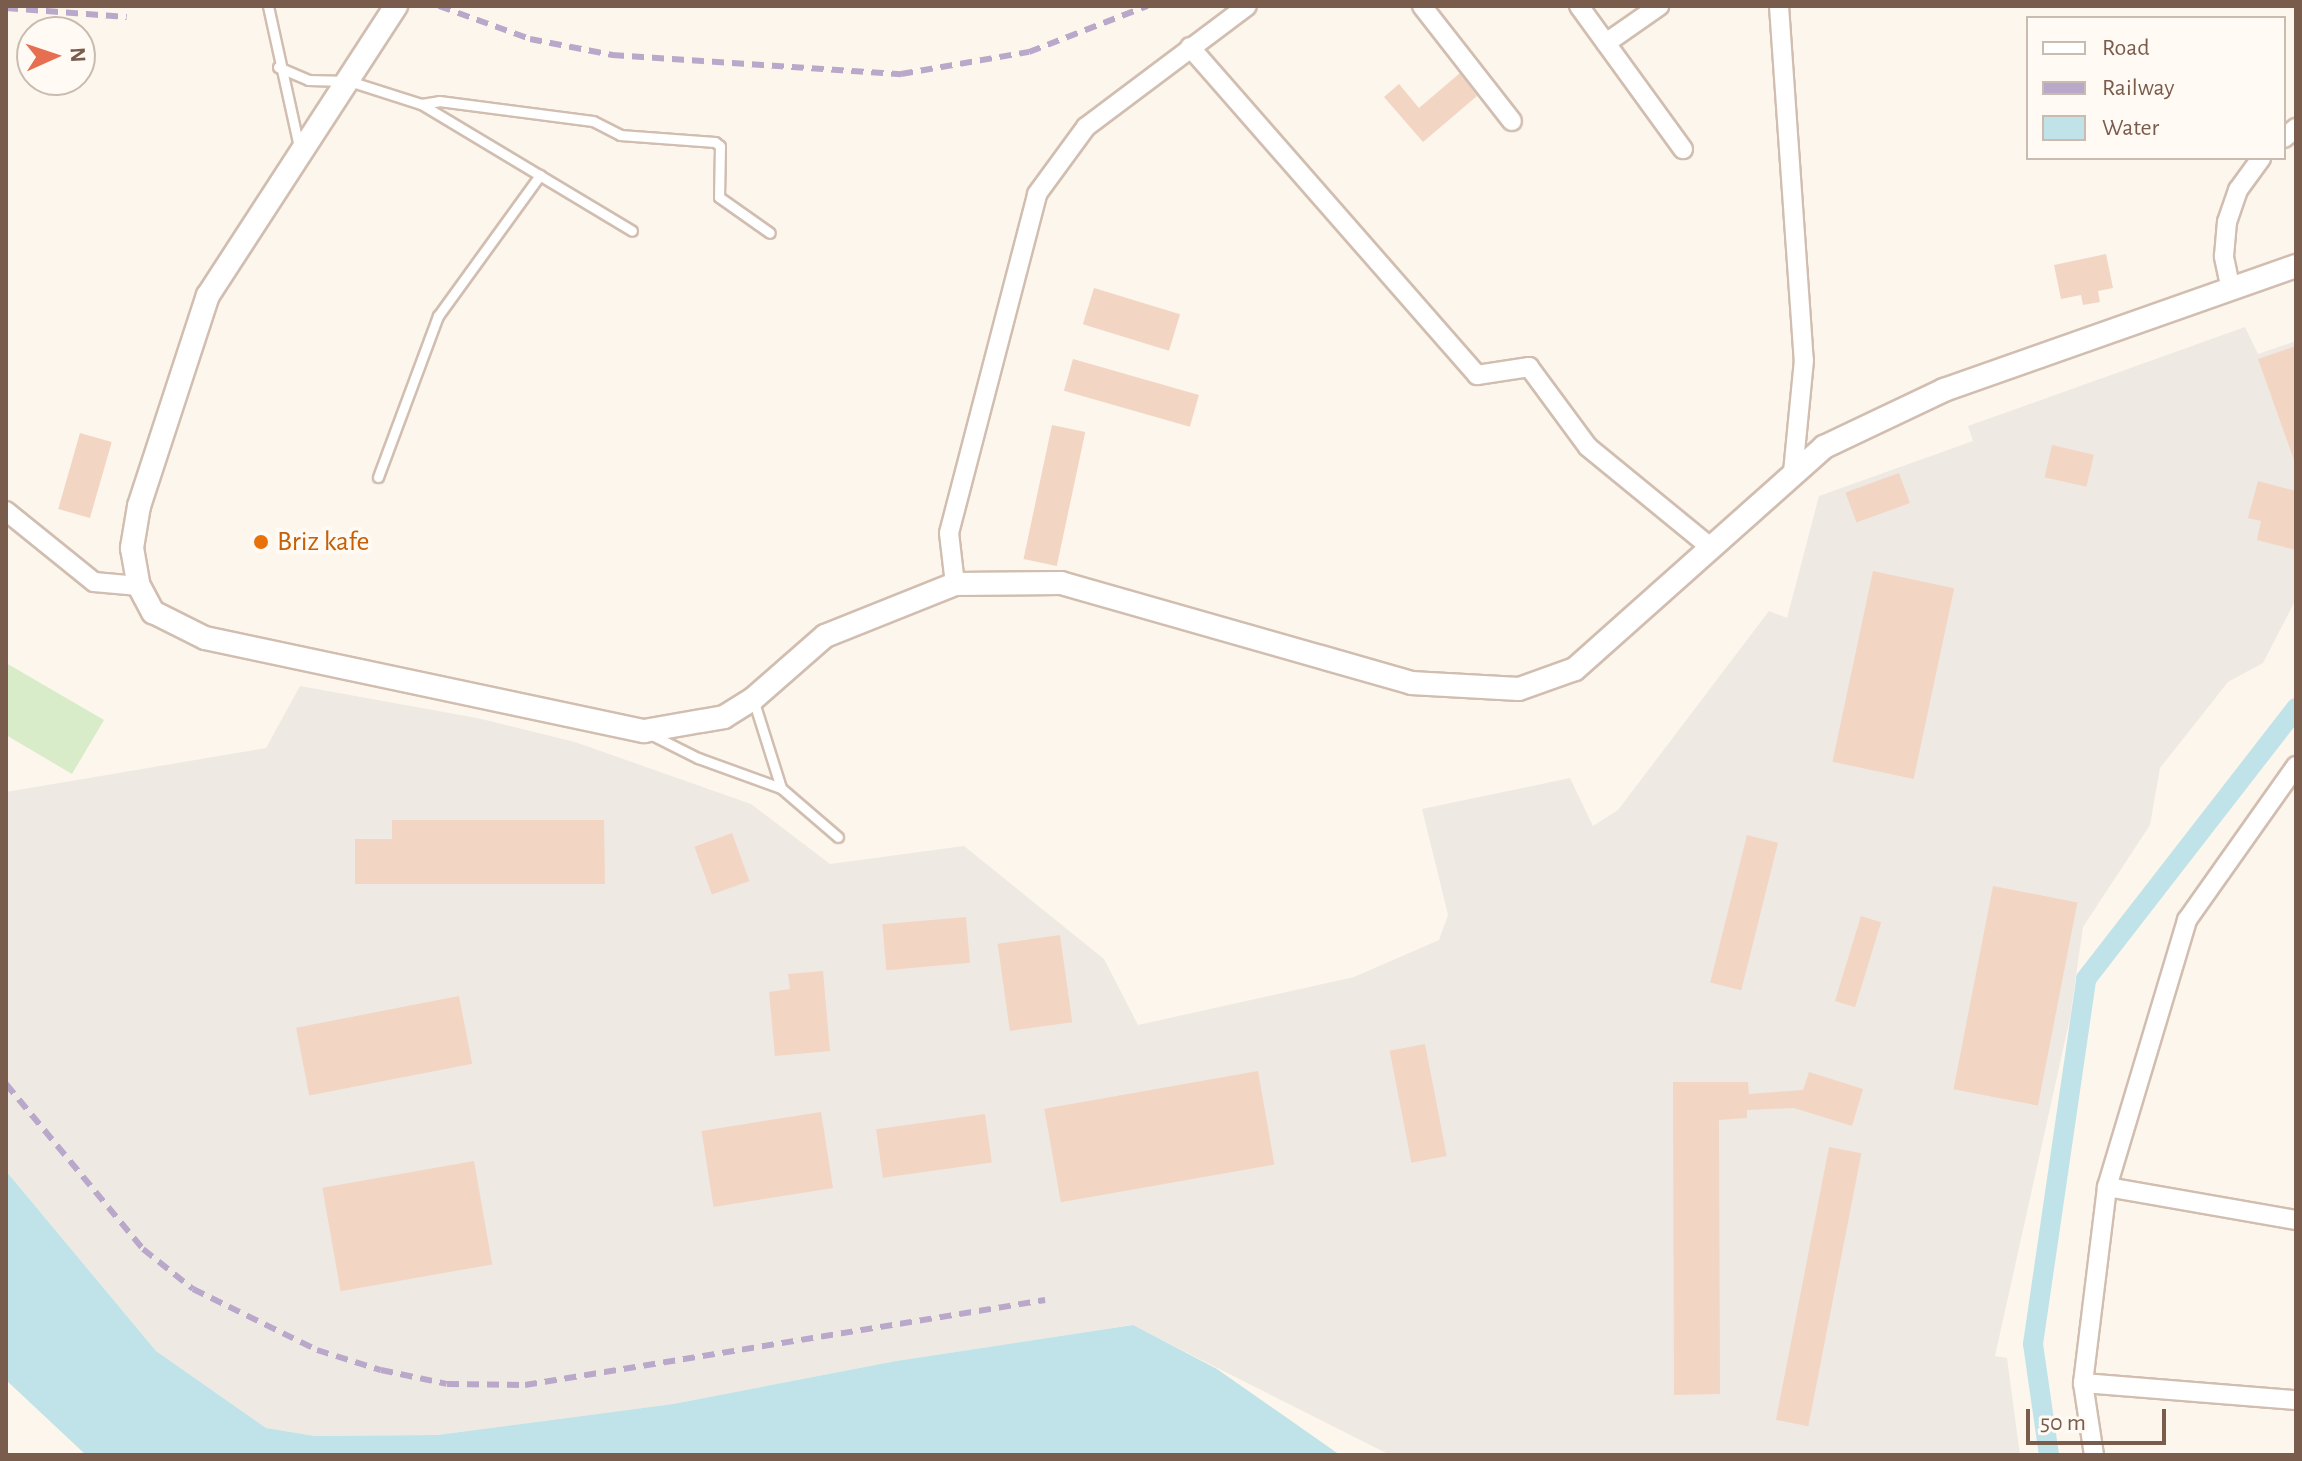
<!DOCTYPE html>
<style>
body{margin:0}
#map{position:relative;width:2302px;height:1461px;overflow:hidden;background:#fdf6ec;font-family:"Alegreya Sans",sans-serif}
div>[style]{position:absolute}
.industrial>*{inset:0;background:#efe9e4}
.green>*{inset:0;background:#d8ecc9}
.water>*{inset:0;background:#bfe3e8}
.canal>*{height:20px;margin:-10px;padding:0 10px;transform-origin:10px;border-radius:10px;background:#bfe3e8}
.building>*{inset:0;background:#f3d5c3;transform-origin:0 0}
.roads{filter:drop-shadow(2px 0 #d1beb0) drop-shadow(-2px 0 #d1beb0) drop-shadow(0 2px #d1beb0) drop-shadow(0 -2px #d1beb0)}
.service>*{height:9px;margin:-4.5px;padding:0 4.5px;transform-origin:4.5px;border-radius:4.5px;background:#fff}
.minor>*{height:18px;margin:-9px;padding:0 9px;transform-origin:9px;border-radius:9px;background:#fff}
.tertiary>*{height:22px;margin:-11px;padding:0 11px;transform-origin:11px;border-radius:11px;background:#fff}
.rail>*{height:6px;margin-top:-3px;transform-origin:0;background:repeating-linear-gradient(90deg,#b9a8c9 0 12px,transparent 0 20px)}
.dots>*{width:22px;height:22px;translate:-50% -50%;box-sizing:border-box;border:4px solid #fffaf3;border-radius:50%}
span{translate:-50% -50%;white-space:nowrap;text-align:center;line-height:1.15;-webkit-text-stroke:8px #fffaf3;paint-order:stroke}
.food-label{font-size:28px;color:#c56008}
.left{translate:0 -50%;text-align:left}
.frame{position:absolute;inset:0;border:8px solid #7a5c4d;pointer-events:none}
.legend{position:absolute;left:2026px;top:16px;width:260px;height:144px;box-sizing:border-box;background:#fffaf3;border:2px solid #cabbb1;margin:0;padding:10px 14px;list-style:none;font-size:24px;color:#7a5c4d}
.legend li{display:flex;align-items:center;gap:16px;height:40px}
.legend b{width:40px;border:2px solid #cabbb1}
.north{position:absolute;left:16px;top:16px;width:80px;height:80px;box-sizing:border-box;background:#fffaf3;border:2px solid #cabbb1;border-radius:50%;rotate:87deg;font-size:22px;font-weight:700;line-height:32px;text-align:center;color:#7a5c4d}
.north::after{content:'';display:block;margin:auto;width:28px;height:36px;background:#e76f51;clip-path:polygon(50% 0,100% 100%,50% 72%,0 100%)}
.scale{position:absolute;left:2026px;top:1409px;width:140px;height:36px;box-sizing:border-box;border:4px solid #7a5c4d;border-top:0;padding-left:10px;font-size:24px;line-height:28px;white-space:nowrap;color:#7a5c4d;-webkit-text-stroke:6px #fffaf3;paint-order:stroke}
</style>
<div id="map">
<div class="industrial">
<div style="clip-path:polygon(2245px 327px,2258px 354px,2296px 341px,2296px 599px,2263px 663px,2228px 682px,2160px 768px,2150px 825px,2083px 927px,2070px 1018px,1995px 1356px,2007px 1358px,2020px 1455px,1390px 1455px,1132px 1325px,896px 1361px,673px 1404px,437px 1435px,315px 1436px,266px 1428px,156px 1351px,6px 1171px,6px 792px,266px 748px,300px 686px,477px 718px,575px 742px,751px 804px,830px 864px,964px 846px,1104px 959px,1138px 1025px,1354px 977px,1439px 940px,1448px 915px,1422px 809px,1570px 778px,1593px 826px,1618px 810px,1769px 611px,1787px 618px,1819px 496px,1973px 441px,1968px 426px)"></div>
</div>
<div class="green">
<div style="clip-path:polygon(6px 663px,104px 720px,72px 774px,6px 735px)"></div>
</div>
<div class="water">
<div style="clip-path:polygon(6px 1171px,156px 1351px,266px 1428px,315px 1436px,437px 1435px,673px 1404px,896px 1361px,1133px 1325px,1217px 1369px,1340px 1455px,86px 1455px,6px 1380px)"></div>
</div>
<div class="canal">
<div style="left:2049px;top:1455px;width:112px;rotate:-98.2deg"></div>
<div style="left:2033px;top:1344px;width:369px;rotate:-81.7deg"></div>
<div style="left:2086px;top:979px;width:343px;rotate:-52.2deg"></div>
</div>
<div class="building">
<div style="clip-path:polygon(1460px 73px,1477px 96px,1423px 142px,1384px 97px,1399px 84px,1419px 108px)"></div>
<div style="clip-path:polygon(2106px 254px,2113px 288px,2098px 291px,2100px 302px,2083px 305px,2081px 295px,2061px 299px,2054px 265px)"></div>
<div style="left:1094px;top:288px;width:90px;height:38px;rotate:17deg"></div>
<div style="clip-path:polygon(2296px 346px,2296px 460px,2294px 460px,2258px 359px)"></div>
<div style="left:1073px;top:359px;width:131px;height:33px;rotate:16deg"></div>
<div style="left:1052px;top:425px;width:34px;height:137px;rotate:12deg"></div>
<div style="left:80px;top:433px;width:33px;height:79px;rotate:16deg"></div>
<div style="left:2052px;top:445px;width:43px;height:33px;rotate:13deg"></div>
<div style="left:1899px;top:473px;width:32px;height:57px;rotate:70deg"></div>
<div style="clip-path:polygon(2258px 481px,2296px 491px,2296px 550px,2257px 540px,2261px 521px,2248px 518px)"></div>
<div style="left:1873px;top:571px;width:83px;height:195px;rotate:12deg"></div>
<div style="clip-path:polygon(392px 820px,604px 820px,605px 884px,355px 884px,355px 839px,392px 839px)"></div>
<div style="left:732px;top:833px;width:51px;height:40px;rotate:70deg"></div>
<div style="left:1747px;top:835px;width:32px;height:152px;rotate:14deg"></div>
<div style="left:1993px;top:886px;width:86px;height:207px;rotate:11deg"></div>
<div style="left:1861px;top:916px;width:21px;height:89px;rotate:17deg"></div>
<div style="left:966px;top:917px;width:46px;height:84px;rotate:85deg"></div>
<div style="left:1060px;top:935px;width:88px;height:63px;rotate:82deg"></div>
<div style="clip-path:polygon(823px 971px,830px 1051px,775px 1056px,769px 992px,790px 989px,788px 974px)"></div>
<div style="left:459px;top:996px;width:69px;height:166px;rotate:79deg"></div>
<div style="left:1425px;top:1044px;width:114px;height:36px;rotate:79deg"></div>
<div style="left:1258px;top:1071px;width:95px;height:217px;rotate:80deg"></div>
<div style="clip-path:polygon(1809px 1072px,1863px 1089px,1852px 1126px,1794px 1108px,1747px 1110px,1747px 1118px,1719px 1120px,1720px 1394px,1674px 1395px,1673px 1082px,1748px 1082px,1749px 1094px,1803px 1090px)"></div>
<div style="left:821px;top:1112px;width:77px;height:121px;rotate:81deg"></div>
<div style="left:985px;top:1114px;width:49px;height:110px;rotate:82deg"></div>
<div style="left:1829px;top:1147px;width:33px;height:278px;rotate:11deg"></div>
<div style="left:474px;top:1161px;width:105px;height:154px;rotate:80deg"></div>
</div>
<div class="roads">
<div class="service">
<div style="left:268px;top:6px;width:144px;rotate:77.6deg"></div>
<div style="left:278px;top:67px;width:33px;rotate:23deg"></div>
<div style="left:308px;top:80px;width:41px;rotate:1.4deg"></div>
<div style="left:349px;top:81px;width:76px;rotate:17.7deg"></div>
<div style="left:421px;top:104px;width:18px;rotate:-9deg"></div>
<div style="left:439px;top:101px;width:155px;rotate:7.4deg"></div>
<div style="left:593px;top:121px;width:30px;rotate:27deg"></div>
<div style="left:620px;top:135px;width:95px;rotate:4.2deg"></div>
<div style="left:715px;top:142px;width:6px;rotate:39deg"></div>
<div style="left:720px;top:146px;width:51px;rotate:91.1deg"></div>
<div style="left:719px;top:197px;width:62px;rotate:35.2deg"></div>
<div style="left:421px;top:104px;width:246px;rotate:31deg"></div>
<div style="left:378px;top:477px;width:172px;rotate:-69.6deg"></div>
<div style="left:438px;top:316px;width:174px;rotate:-54.1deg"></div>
<div style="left:753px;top:699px;width:93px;rotate:72.5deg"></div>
<div style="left:650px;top:734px;width:54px;rotate:26.6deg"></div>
<div style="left:698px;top:758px;width:88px;rotate:19.9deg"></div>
<div style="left:781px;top:788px;width:75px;rotate:40.7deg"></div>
</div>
<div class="minor">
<div style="left:1422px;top:6px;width:146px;rotate:52deg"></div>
<div style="left:1579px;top:6px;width:177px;rotate:54deg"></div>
<div style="left:1779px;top:6px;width:355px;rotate:86deg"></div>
<div style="left:1804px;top:360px;width:114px;rotate:95.6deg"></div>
<div style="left:1606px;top:43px;width:65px;rotate:-34.9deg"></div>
<div style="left:1190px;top:47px;width:436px;rotate:48.8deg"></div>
<div style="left:1477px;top:375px;width:53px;rotate:-8.7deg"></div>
<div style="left:1529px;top:367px;width:99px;rotate:53.6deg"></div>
<div style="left:1588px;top:447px;width:158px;rotate:39.3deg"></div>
<div style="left:2284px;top:138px;width:16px;rotate:-40deg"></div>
<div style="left:2231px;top:290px;width:35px;rotate:-102deg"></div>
<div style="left:2224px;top:256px;width:34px;rotate:-85deg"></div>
<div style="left:2227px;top:222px;width:34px;rotate:-71deg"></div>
<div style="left:2238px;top:190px;width:39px;rotate:-54deg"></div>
<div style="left:6px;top:511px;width:113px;rotate:38.9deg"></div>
<div style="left:94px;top:582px;width:45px;rotate:5.1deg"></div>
<div style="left:955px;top:584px;width:51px;rotate:-96.7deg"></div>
<div style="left:949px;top:533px;width:350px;rotate:-75.4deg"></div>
<div style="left:1037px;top:194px;width:83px;rotate:-53.8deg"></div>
<div style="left:1086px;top:127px;width:201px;rotate:-36.9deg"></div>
<div style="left:2107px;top:1187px;width:192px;rotate:9.9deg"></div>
<div style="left:2083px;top:1383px;width:214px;rotate:4.6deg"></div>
<div style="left:2094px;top:1455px;width:73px;rotate:-98.7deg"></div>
<div style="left:2083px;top:1383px;width:197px;rotate:-83deg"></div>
<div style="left:2107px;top:1187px;width:279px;rotate:-73.3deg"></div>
<div style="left:2187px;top:920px;width:189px;rotate:-54.7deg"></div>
</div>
<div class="tertiary">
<div style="left:396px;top:6px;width:345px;rotate:123deg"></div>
<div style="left:208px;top:295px;width:222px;rotate:108.1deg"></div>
<div style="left:139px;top:506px;width:43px;rotate:99.5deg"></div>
<div style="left:132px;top:548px;width:39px;rotate:80deg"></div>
<div style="left:139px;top:586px;width:30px;rotate:62deg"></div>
<div style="left:153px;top:612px;width:58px;rotate:26.6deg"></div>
<div style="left:205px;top:638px;width:449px;rotate:12deg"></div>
<div style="left:644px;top:731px;width:81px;rotate:-9.9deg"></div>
<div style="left:724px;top:717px;width:34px;rotate:-32deg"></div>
<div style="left:753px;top:699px;width:96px;rotate:-41.2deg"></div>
<div style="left:825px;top:636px;width:140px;rotate:-21.8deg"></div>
<div style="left:955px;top:584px;width:106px;rotate:-0.5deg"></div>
<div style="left:1061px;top:583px;width:364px;rotate:15.9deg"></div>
<div style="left:1411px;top:683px;width:108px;rotate:3.2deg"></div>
<div style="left:1519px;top:689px;width:59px;rotate:-19.7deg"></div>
<div style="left:1575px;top:669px;width:334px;rotate:-41.7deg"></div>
<div style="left:1824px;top:447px;width:133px;rotate:-25.4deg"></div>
<div style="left:1944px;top:390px;width:373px;rotate:-19.4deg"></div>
</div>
</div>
<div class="rail">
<div style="left:439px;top:6px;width:97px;rotate:19.9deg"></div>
<div style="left:530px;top:39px;width:84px;rotate:11deg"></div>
<div style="left:612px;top:55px;width:290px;rotate:3.8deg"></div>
<div style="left:901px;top:74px;width:130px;rotate:-9.8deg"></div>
<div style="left:1029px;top:52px;width:127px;rotate:-21.3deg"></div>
<div style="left:6px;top:8px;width:121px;rotate:4.3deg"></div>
<div style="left:6px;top:1084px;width:214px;rotate:50.3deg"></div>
<div style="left:143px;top:1249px;width:64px;rotate:38.7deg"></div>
<div style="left:193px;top:1289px;width:138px;rotate:26.2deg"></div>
<div style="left:317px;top:1350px;width:67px;rotate:17.4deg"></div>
<div style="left:381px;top:1370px;width:67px;rotate:12deg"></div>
<div style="left:447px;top:1384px;width:78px;rotate:0.7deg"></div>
<div style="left:525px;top:1385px;width:527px;rotate:-9.28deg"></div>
</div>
<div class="dots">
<div style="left:261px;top:542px;background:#e8710a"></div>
</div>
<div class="food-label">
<span class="left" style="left:277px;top:542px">Briz kafe</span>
</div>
<div class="frame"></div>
<ul class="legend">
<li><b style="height:10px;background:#fff"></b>Road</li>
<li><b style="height:10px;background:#b9a8c9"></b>Railway</li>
<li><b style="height:22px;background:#bfe3e8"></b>Water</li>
</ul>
<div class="north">N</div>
<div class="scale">50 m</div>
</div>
